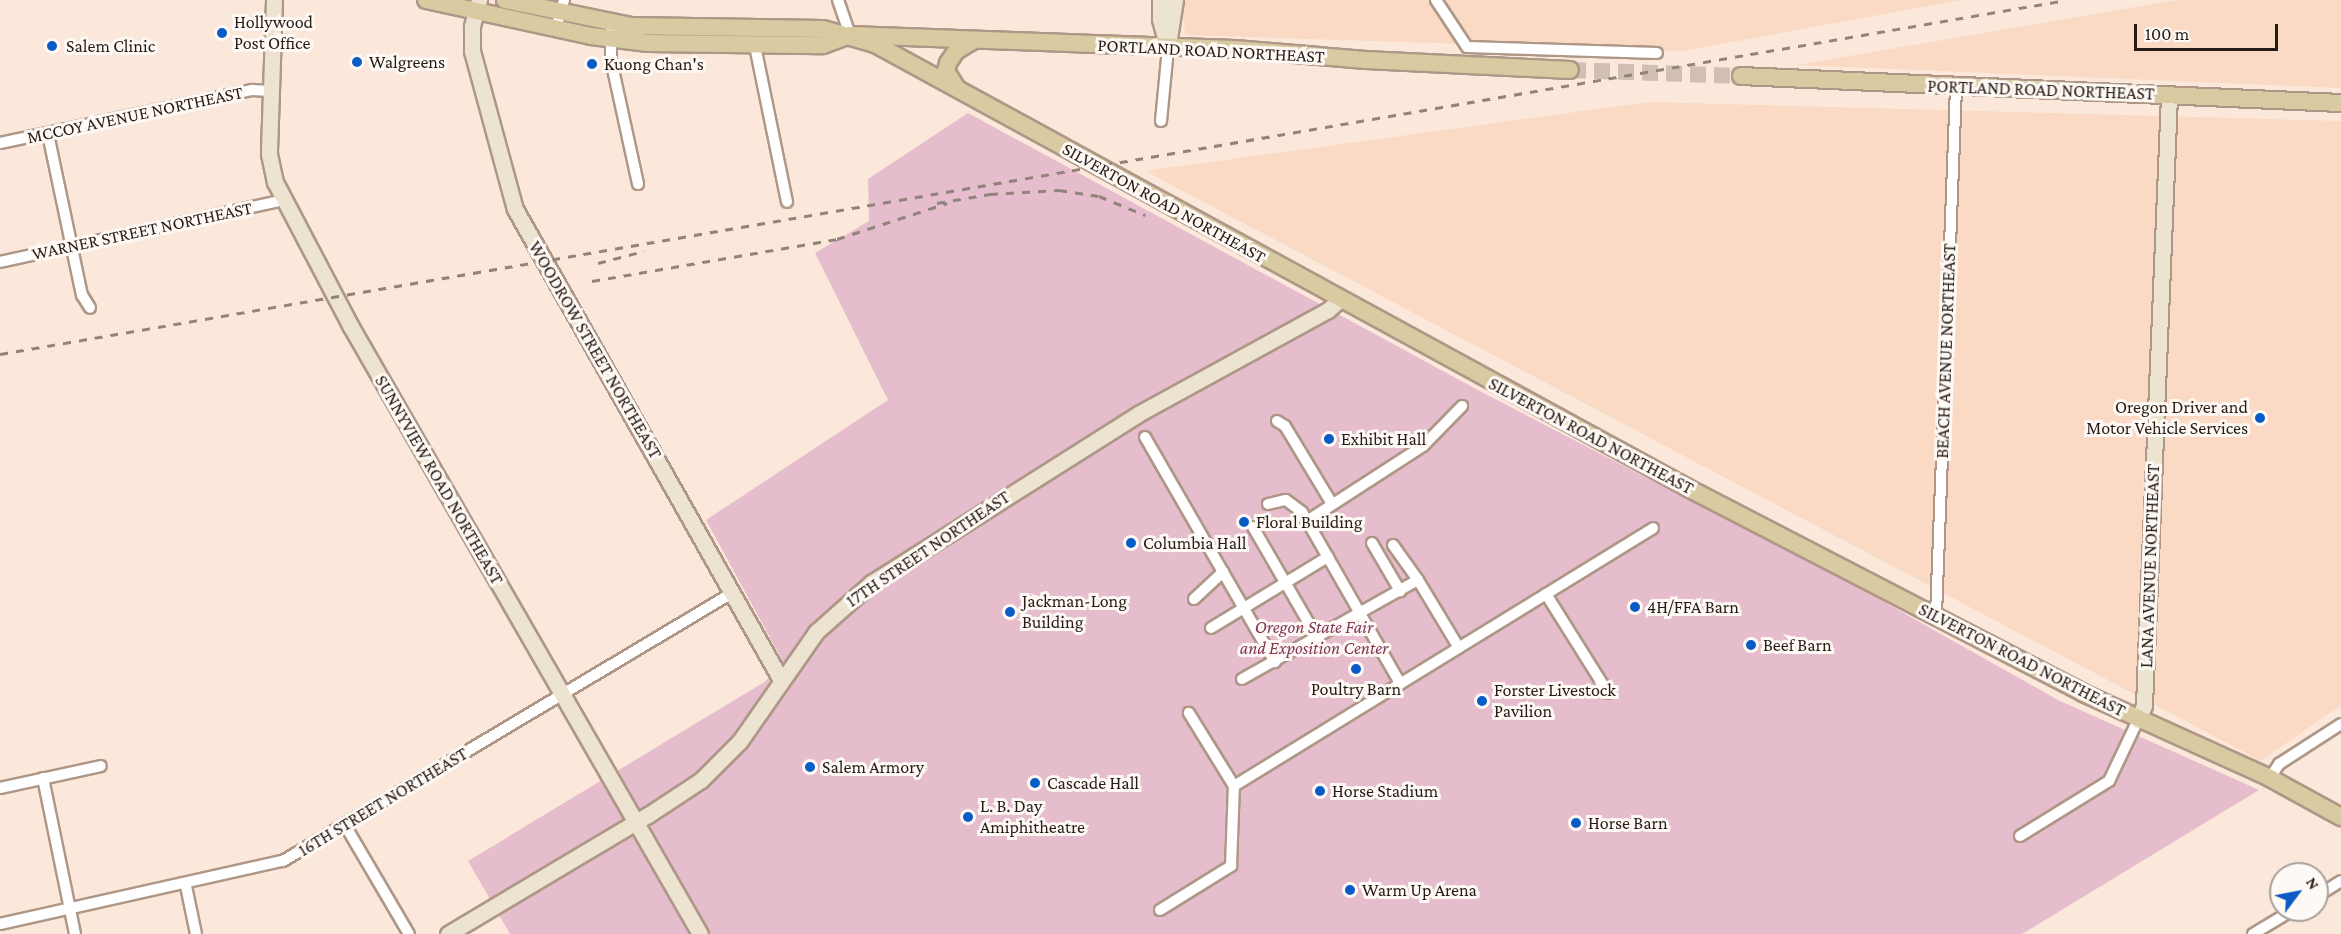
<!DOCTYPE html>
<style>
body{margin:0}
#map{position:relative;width:2341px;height:934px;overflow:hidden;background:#fce8da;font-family:"Crimson Pro",serif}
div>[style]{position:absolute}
.built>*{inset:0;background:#fadac4}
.green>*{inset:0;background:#e6bdcc}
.primary-tunnel>*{height:16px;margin-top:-8px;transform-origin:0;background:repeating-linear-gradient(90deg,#d1bfb3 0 16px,transparent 0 24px)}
.roads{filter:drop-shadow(2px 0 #ae9787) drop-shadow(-2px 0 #ae9787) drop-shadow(0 2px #ae9787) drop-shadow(0 -2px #ae9787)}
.street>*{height:10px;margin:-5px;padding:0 5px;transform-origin:5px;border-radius:5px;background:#fff}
.secondary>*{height:15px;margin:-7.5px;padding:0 7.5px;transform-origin:7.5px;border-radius:7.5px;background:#ece4d0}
.primary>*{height:16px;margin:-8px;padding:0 8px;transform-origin:8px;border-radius:8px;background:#d9caa1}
.rail>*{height:3px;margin-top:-1.5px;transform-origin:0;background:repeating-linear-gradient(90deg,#92847a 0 8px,transparent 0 16px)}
.dots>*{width:16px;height:16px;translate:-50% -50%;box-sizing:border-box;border:3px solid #fef9f5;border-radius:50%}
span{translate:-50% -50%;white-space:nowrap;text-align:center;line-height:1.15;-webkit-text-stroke:6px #fef9f5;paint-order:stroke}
.poi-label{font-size:18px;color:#251c16}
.left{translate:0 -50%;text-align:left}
.right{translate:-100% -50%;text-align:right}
.street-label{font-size:18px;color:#251c16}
.park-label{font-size:18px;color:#813658;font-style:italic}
.north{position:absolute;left:2269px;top:862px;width:60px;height:60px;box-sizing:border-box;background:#fef9f5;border:2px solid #a7a19c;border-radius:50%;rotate:58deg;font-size:16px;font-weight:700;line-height:24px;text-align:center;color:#251c16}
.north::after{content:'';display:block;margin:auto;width:21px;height:27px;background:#095bc5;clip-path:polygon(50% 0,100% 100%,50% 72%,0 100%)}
.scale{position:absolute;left:2134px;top:24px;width:144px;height:27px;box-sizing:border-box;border:3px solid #251c16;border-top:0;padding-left:8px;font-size:18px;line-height:21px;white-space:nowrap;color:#251c16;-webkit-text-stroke:4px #fef9f5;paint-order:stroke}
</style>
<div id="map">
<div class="built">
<div style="clip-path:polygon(1182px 0,1961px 0,1683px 51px,1185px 35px)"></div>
<div style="clip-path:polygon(2176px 0,2341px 0,2341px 88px,1797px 65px)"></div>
<div style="clip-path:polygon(1649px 102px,2341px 121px,2341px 705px,2261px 761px,1145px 171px)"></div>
</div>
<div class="green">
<div style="clip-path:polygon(968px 113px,1476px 389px,1870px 594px,2058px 700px,2259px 790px,2022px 934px,510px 934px,468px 861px,766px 681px,781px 658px,706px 520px,888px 400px,815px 253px,869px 221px,868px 179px)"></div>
</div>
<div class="primary-tunnel">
<div style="left:1570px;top:70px;width:171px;rotate:2deg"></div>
</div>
<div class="roads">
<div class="street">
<div style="left:838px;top:0;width:37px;rotate:71deg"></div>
<div style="left:1436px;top:0;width:56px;rotate:56.6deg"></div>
<div style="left:1467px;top:47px;width:190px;rotate:1.8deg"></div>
<div style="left:556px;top:28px;width:29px;rotate:-74deg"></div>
<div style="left:611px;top:32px;width:28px;rotate:90deg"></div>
<div style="left:611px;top:60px;width:127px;rotate:77.7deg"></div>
<div style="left:755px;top:46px;width:159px;rotate:78.4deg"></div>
<div style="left:1161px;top:121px;width:73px;rotate:-84.5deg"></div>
<div style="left:48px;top:134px;width:165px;rotate:78.1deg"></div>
<div style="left:82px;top:295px;width:15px;rotate:58deg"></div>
<div style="left:0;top:143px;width:258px;rotate:-11.9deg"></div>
<div style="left:252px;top:90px;width:18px;rotate:3deg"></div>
<div style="left:0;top:262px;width:291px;rotate:-12.3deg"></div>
<div style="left:1277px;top:421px;width:9px;rotate:32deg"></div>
<div style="left:1285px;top:426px;width:91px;rotate:58.9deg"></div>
<div style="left:1145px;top:437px;width:260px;rotate:60deg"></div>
<div style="left:1268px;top:504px;width:18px;rotate:-13deg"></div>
<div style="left:1286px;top:500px;width:20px;rotate:37deg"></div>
<div style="left:1302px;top:512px;width:197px;rotate:60.2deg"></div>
<div style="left:1307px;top:521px;width:138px;rotate:-32.9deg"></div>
<div style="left:1423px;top:446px;width:56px;rotate:-45.7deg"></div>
<div style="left:1253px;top:527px;width:129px;rotate:59.9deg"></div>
<div style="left:1372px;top:543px;width:56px;rotate:59.7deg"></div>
<div style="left:1393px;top:545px;width:43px;rotate:54.5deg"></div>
<div style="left:1546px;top:594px;width:117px;rotate:57.9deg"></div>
<div style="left:1194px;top:599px;width:40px;rotate:-43deg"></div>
<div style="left:1936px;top:615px;width:529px;rotate:-87.83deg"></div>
<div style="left:1211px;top:628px;width:137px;rotate:-31.3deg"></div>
<div style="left:1242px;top:679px;width:202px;rotate:-29.4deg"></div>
<div style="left:1418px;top:580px;width:79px;rotate:58.9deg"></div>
<div style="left:43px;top:778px;width:159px;rotate:78.4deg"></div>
<div style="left:2270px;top:778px;width:17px;rotate:-57deg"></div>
<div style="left:2279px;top:764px;width:74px;rotate:-32.8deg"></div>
<div style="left:1234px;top:786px;width:492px;rotate:-31.6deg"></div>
<div style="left:0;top:788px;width:103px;rotate:-12.3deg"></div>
<div style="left:345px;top:825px;width:126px;rotate:59.6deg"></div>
<div style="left:2020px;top:836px;width:105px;rotate:-31.7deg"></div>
<div style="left:2109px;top:781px;width:68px;rotate:-64.6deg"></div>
<div style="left:186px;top:886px;width:49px;rotate:78.2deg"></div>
<div style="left:2317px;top:896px;width:28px;rotate:-32deg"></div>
<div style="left:1160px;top:910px;width:84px;rotate:-31.8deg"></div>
<div style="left:1231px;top:866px;width:80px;rotate:-87.9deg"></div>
<div style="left:1234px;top:786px;width:86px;rotate:-121.7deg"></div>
<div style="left:0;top:924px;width:290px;rotate:-12.6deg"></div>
<div style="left:283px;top:861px;width:523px;rotate:-30.83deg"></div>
<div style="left:2253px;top:934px;width:47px;rotate:-31deg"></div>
</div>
<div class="secondary">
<div style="left:274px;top:0;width:154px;rotate:91.9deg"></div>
<div style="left:269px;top:154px;width:29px;rotate:78deg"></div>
<div style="left:275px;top:182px;width:161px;rotate:62.3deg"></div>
<div style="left:350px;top:325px;width:702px;rotate:60.11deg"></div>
<div style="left:479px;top:0;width:28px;rotate:105deg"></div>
<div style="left:472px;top:27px;width:24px;rotate:90deg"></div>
<div style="left:472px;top:51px;width:164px;rotate:74.8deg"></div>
<div style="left:515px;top:209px;width:541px;rotate:60.54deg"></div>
<div style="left:1160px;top:0;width:19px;rotate:90deg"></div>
<div style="left:1160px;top:19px;width:30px;rotate:75deg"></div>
<div style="left:1168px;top:45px;width:46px;rotate:-81.2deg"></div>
<div style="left:2138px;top:720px;width:16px;rotate:-68deg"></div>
<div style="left:2144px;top:705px;width:611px;rotate:-87.65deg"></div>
<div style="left:448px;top:934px;width:233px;rotate:-30.8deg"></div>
<div style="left:648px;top:815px;width:64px;rotate:-33.4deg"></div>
<div style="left:701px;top:780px;width:55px;rotate:-45deg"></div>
<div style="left:740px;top:741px;width:133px;rotate:-55.1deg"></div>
<div style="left:816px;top:632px;width:74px;rotate:-41.7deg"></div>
<div style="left:871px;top:583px;width:316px;rotate:-32.3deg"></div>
<div style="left:1138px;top:414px;width:217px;rotate:-28.7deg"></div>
<div style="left:1328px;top:310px;width:15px;rotate:-42deg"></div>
</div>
<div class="primary">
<div style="left:426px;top:0;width:169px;rotate:12.3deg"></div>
<div style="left:591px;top:36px;width:57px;rotate:7deg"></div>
<div style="left:648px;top:43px;width:175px;rotate:0.7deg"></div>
<div style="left:823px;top:45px;width:29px;rotate:-20deg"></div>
<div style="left:850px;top:35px;width:385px;rotate:2.1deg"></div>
<div style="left:1235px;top:49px;width:131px;rotate:4.8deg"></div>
<div style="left:1366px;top:60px;width:204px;rotate:2.8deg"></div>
<div style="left:505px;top:0;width:128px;rotate:11.7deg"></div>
<div style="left:630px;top:26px;width:193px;rotate:0.9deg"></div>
<div style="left:823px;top:29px;width:54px;rotate:16.1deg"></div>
<div style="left:875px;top:44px;width:926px;rotate:28.64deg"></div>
<div style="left:1688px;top:488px;width:445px;rotate:27.4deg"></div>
<div style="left:2083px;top:693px;width:205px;rotate:24.4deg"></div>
<div style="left:2270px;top:778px;width:81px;rotate:28.8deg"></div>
<div style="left:1741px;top:76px;width:601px;rotate:2.58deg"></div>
<div style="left:956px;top:87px;width:19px;rotate:-122deg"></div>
<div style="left:946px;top:71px;width:8px;rotate:-76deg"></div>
<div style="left:948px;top:63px;width:14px;rotate:-56deg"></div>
<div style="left:956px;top:51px;width:21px;rotate:-31deg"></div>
</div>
</div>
<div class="rail">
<div style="left:937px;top:203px;width:54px;rotate:-9.6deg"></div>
<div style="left:990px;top:194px;width:69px;rotate:-3.3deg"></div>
<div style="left:1059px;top:190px;width:40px;rotate:8.5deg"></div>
<div style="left:1099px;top:196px;width:50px;rotate:22.4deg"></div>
<div style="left:598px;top:263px;width:48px;rotate:-14.6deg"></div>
<div style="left:592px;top:281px;width:249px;rotate:-9.7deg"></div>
<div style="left:837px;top:239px;width:116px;rotate:-18.1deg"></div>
<div style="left:0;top:354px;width:2096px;rotate:-9.72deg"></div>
</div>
<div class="dots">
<div style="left:222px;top:33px;background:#095bc5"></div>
<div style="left:52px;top:46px;background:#095bc5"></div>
<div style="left:357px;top:62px;background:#095bc5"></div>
<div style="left:592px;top:64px;background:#095bc5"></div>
<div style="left:2260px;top:418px;background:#095bc5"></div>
<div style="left:1329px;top:439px;background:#095bc5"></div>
<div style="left:1244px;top:522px;background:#095bc5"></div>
<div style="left:1131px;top:543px;background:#095bc5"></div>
<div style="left:1635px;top:607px;background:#095bc5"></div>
<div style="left:1010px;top:612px;background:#095bc5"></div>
<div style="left:1751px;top:645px;background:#095bc5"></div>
<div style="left:1356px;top:669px;background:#095bc5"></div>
<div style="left:1482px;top:701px;background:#095bc5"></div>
<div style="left:810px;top:767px;background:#095bc5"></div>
<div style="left:1035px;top:783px;background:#095bc5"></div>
<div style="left:1320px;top:791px;background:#095bc5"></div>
<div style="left:968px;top:817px;background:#095bc5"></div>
<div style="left:1576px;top:823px;background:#095bc5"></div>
<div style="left:1350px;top:890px;background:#095bc5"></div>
</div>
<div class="poi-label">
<span class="left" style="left:234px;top:33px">Hollywood<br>Post Office</span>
<span class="left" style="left:66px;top:46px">Salem Clinic</span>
<span class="left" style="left:369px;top:62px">Walgreens</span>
<span class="left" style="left:604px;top:64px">Kuong Chan's</span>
<span class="right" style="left:2248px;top:418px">Oregon Driver and<br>Motor Vehicle Services</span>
<span class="left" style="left:1341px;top:439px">Exhibit Hall</span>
<span class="left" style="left:1256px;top:522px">Floral Building</span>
<span class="left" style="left:1143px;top:543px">Columbia Hall</span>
<span class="left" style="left:1022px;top:612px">Jackman-Long<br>Building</span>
<span class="left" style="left:1647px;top:607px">4H/FFA Barn</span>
<span class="left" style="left:1763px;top:645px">Beef Barn</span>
<span style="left:1356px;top:689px">Poultry Barn</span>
<span class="left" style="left:1494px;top:701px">Forster Livestock<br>Pavilion</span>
<span class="left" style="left:822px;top:767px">Salem Armory</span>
<span class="left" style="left:1047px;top:783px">Cascade Hall</span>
<span class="left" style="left:1332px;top:791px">Horse Stadium</span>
<span class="left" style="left:980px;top:817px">L. B. Day<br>Amiphitheatre</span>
<span class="left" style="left:1588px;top:823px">Horse Barn</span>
<span class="left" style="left:1362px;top:890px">Warm Up Arena</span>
</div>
<div class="street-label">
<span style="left:1211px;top:51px;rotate:3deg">PORTLAND ROAD NORTHEAST</span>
<span style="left:2041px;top:90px;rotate:2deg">PORTLAND ROAD NORTHEAST</span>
<span style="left:135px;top:115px;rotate:-12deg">MCCOY AVENUE NORTHEAST</span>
<span style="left:1164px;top:203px;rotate:29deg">SILVERTON ROAD NORTHEAST</span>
<span style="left:142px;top:231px;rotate:-12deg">WARNER STREET NORTHEAST</span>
<span style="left:595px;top:350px;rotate:60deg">WOODROW STREET NORTHEAST</span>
<span style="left:1946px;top:351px;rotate:-88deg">BEACH AVENUE NORTHEAST</span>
<span style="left:1591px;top:436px;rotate:28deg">SILVERTON ROAD NORTHEAST</span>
<span style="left:439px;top:480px;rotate:60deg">SUNNYVIEW ROAD NORTHEAST</span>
<span style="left:928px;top:549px;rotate:-34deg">17TH STREET NORTHEAST</span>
<span style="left:2150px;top:566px;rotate:-88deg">LANA AVENUE NORTHEAST</span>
<span style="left:2022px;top:660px;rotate:27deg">SILVERTON ROAD NORTHEAST</span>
<span style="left:383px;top:802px;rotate:-31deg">16TH STREET NORTHEAST</span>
</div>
<div class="park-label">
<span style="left:1314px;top:638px">Oregon State Fair<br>and Exposition Center</span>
</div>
<div class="north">N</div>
<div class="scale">100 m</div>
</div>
